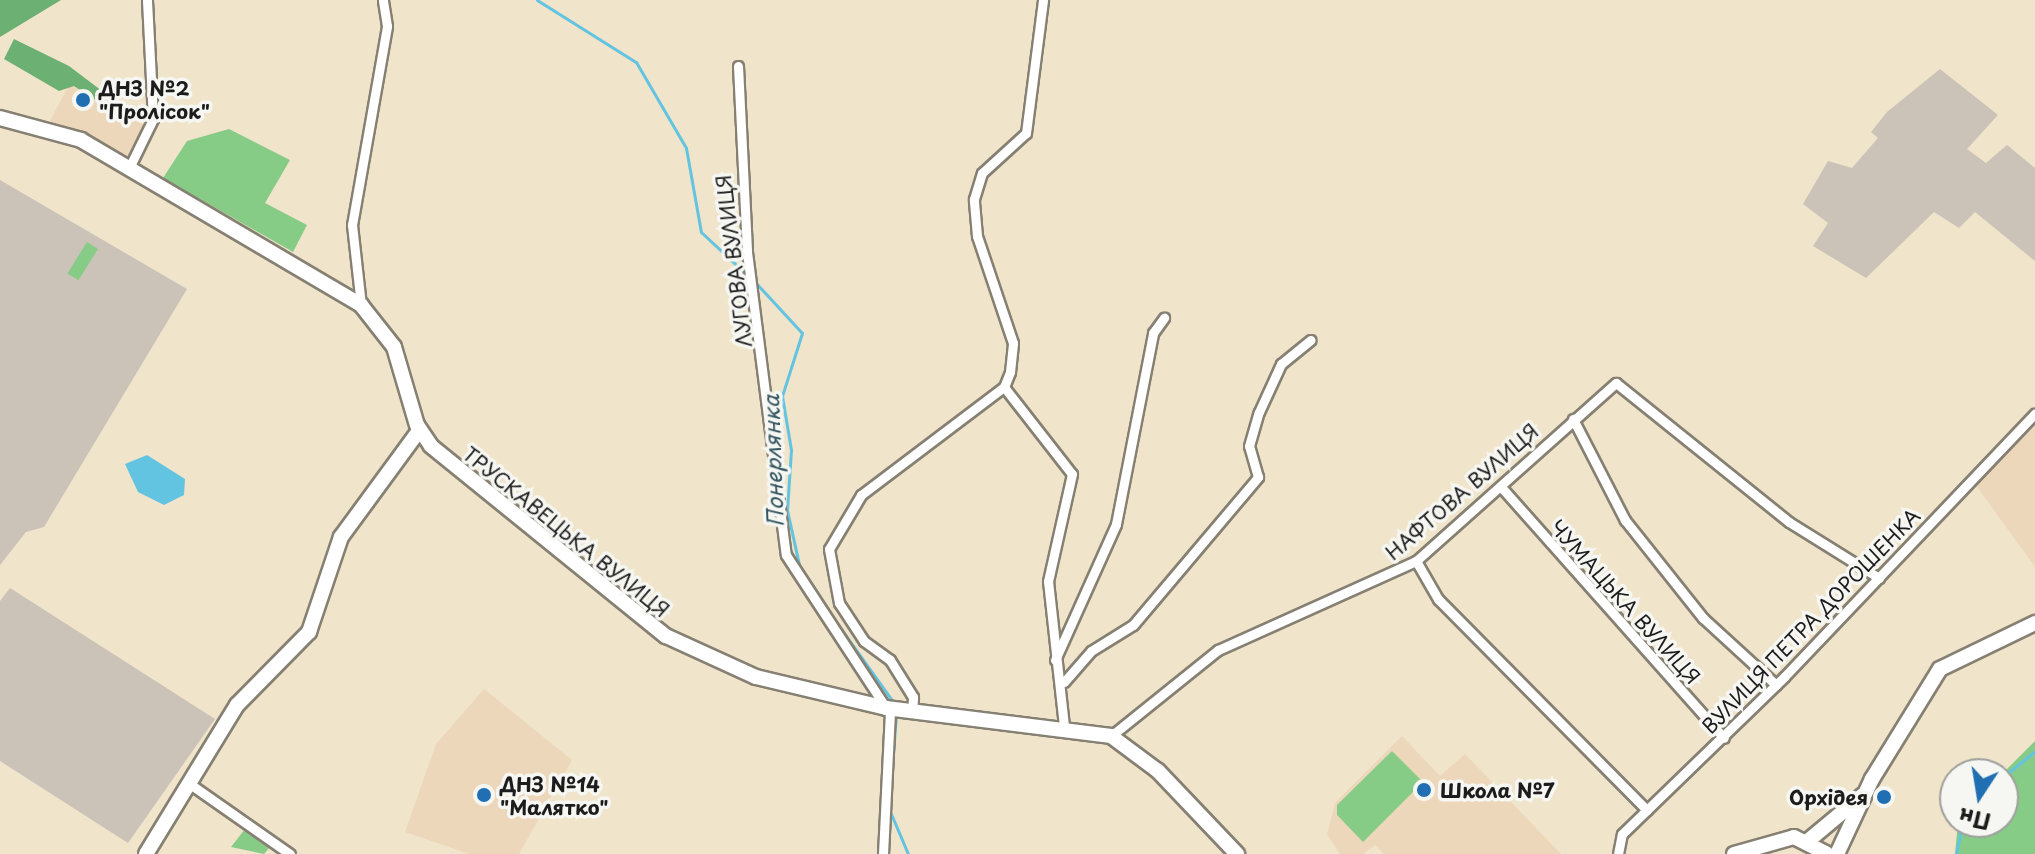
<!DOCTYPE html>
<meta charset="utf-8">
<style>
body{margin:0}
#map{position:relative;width:2035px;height:854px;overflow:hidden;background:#f0e4ca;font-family:"Playpen Sans",sans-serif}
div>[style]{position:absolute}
.built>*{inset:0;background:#ecd7ba}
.industrial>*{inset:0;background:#cbc2b8}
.green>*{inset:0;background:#87cc86;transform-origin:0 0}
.forest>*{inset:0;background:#6db073}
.water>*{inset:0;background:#63c4e1}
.stream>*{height:3px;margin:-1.5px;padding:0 1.5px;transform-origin:1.5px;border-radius:1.5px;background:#63c4e1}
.roads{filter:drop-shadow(2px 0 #868073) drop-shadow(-2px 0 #868073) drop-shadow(0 2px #868073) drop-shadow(0 -2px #868073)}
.street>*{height:9px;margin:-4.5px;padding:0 4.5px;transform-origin:4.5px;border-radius:4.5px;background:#fff}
.secondary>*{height:14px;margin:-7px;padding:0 7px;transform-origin:7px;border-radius:7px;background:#fff}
.dots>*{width:22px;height:22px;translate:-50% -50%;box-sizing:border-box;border:4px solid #f6f6f2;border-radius:50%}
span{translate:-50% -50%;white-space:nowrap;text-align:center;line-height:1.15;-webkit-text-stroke:7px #f6f6f2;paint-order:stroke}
.poi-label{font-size:20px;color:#1c1c1c;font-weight:700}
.left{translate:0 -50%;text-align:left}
.right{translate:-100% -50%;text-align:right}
.street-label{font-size:20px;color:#1c1c1c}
.water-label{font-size:22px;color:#355761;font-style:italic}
.north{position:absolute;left:1939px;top:758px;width:80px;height:80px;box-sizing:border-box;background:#f6f6f2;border:2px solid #9f9f9c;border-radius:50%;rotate:192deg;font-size:22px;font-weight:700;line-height:32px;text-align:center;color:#1c1c1c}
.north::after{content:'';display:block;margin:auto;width:28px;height:36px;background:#1f6fb2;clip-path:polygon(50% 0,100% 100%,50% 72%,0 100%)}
</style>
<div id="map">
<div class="built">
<div style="clip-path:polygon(72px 79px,147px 128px,129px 160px,50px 121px)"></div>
<div style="clip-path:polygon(2035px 422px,2035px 567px,1975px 484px)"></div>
<div style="clip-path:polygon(484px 689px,572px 760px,519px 854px,470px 854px,405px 832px,436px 744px)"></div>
<div style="clip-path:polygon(1402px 736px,1440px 776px,1465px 754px,1561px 854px,1384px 854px,1375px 845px,1363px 854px,1340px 854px,1327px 834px,1335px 803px)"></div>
</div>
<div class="industrial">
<div style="clip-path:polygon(1940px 69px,1998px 115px,1967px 149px,1986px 163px,2007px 145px,2035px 168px,2035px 261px,1975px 212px,1959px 228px,1934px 212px,1866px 278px,1813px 246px,1828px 223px,1803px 204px,1828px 161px,1852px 168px,1878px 138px,1871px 132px,1887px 112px)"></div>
<div style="clip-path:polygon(0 180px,187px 289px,44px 527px,26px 532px,0 565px)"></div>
<div style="clip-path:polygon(10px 588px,215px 719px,128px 843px,0 761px,0 601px)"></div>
</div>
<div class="green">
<div style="clip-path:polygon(229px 129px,290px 160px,265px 203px,307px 225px,293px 252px,163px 178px,187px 141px)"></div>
<div style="left:87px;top:242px;width:13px;height:37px;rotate:32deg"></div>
<div style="clip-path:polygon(2035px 741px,2035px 854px,1955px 854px,1958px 822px,2003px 822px,2002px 774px)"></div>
<div style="clip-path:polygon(1392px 751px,1423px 782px,1363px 842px,1337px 815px,1337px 805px)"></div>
<div style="clip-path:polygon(245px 829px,269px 848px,264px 854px,231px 847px)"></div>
</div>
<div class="forest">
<div style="clip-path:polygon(0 0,61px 0,0 37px)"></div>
<div style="clip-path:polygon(14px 39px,69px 66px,102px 91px,97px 101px,74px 86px,59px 91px,4px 59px)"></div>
</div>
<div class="water">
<div style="clip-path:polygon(147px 455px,185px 479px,184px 495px,164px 505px,138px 492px,125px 464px)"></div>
</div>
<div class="stream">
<div style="left:537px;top:0;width:117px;rotate:32.1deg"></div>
<div style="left:636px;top:62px;width:99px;rotate:59.8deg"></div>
<div style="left:686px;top:148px;width:85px;rotate:79.9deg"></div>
<div style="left:701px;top:232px;width:62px;rotate:43deg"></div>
<div style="left:755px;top:282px;width:69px;rotate:47.3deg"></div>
<div style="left:802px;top:333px;width:66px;rotate:107.6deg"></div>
<div style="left:782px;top:396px;width:55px;rotate:80.5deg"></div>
<div style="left:791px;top:450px;width:60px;rotate:93.8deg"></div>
<div style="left:787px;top:510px;width:60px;rotate:77.6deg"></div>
<div style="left:829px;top:612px;width:115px;rotate:54.5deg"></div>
<div style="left:2003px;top:777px;width:41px;rotate:-39.1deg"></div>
<div style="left:891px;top:782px;width:68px;rotate:-85.8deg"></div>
<div style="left:889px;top:809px;width:49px;rotate:67.1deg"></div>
<div style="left:1956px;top:854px;width:33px;rotate:-78deg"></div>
</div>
<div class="roads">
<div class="street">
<div style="left:738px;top:66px;width:186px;rotate:87.2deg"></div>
<div style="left:747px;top:252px;width:305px;rotate:82.7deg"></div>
<div style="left:786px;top:555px;width:183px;rotate:56.8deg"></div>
<div style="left:129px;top:168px;width:55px;rotate:-63.9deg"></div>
<div style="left:153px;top:119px;width:119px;rotate:-92.9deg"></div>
<div style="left:361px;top:305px;width:81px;rotate:-96.4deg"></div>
<div style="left:352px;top:225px;width:202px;rotate:-80deg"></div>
<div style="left:387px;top:26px;width:26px;rotate:-99deg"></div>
<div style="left:1004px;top:387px;width:110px;rotate:52deg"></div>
<div style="left:1072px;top:474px;width:110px;rotate:102.6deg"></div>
<div style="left:1048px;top:581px;width:145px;rotate:83.7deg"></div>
<div style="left:1573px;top:419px;width:114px;rotate:62.8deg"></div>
<div style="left:1625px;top:520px;width:125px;rotate:51.5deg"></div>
<div style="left:1703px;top:618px;width:99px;rotate:42.5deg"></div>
<div style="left:1502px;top:488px;width:334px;rotate:48.4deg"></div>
<div style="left:1416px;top:561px;width:44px;rotate:59.9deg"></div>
<div style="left:1438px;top:599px;width:297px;rotate:45.3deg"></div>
<div style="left:1055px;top:660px;width:149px;rotate:-65.8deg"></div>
<div style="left:1116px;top:524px;width:195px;rotate:-79deg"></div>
<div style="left:1153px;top:333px;width:19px;rotate:-54deg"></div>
<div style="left:1064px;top:682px;width:41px;rotate:-48.9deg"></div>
<div style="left:1091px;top:651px;width:49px;rotate:-31.8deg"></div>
<div style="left:1133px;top:625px;width:194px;rotate:-49.8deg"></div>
<div style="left:1258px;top:477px;width:32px;rotate:-106deg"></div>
<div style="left:1249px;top:446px;width:35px;rotate:-74deg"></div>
<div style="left:1259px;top:412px;width:53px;rotate:-65.4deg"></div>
<div style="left:1281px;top:364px;width:38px;rotate:-39deg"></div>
<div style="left:912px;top:713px;width:16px;rotate:-86deg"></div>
<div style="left:913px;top:697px;width:44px;rotate:-121.9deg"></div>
<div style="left:890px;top:660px;width:32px;rotate:-144deg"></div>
<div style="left:864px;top:641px;width:45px;rotate:-123.3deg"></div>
<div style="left:839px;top:603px;width:55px;rotate:-100.5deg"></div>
<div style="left:829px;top:549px;width:63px;rotate:-59.3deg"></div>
<div style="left:861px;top:495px;width:179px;rotate:-37.1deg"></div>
<div style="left:1004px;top:387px;width:16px;rotate:-68deg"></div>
<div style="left:1010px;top:372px;width:29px;rotate:-84deg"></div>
<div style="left:1013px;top:343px;width:113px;rotate:-108.6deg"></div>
<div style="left:977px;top:236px;width:37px;rotate:-95deg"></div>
<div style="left:974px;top:199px;width:27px;rotate:-73deg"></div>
<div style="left:982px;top:173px;width:59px;rotate:-42.3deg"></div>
<div style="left:1026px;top:133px;width:134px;rotate:-82.7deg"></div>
<div style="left:1111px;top:736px;width:137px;rotate:-38.8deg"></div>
<div style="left:1218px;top:650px;width:217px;rotate:-24.2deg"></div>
<div style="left:1416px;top:561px;width:268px;rotate:-41.7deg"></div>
<div style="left:1616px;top:383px;width:222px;rotate:38.8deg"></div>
<div style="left:1789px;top:522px;width:106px;rotate:31.9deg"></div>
<div style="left:190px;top:784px;width:122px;rotate:35deg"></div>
<div style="left:883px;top:854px;width:145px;rotate:-87.2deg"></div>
<div style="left:1618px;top:854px;width:20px;rotate:-79deg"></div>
<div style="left:1622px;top:834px;width:226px;rotate:-44.1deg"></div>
<div style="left:1784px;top:677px;width:364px;rotate:-46.4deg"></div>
</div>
<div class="secondary">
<div style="left:0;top:118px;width:84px;rotate:15.2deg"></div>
<div style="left:81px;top:140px;width:325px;rotate:30.5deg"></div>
<div style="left:361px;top:305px;width:53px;rotate:51.8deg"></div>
<div style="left:394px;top:347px;width:81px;rotate:73.6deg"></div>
<div style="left:417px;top:425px;width:25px;rotate:56deg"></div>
<div style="left:431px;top:446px;width:302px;rotate:39deg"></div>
<div style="left:666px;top:636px;width:99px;rotate:24.5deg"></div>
<div style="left:756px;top:677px;width:134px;rotate:13.4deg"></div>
<div style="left:886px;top:708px;width:227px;rotate:7.1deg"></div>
<div style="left:1111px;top:736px;width:59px;rotate:36.7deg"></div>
<div style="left:1158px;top:771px;width:115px;rotate:46.4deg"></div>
<div style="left:1809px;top:840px;width:70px;rotate:-39.8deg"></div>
<div style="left:146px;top:854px;width:175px;rotate:-58.6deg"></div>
<div style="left:237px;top:705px;width:103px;rotate:-45.4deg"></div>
<div style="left:309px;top:632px;width:100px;rotate:-71.4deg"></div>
<div style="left:341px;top:537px;width:132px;rotate:-53.7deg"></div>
<div style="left:1734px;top:854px;width:62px;rotate:-15.8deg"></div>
<div style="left:1794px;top:837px;width:37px;rotate:27deg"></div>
<div style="left:1837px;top:854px;width:83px;rotate:-65deg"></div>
<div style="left:1872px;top:779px;width:129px;rotate:-58.3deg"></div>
<div style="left:1940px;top:669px;width:106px;rotate:-25.8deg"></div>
</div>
</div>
<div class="dots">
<div style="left:83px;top:100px;background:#1f6fb2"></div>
<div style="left:1424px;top:790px;background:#1f6fb2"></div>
<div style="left:484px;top:795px;background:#1f6fb2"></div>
<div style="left:1884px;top:797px;background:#1f6fb2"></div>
</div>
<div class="poi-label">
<span class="left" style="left:99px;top:100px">ДНЗ №2<br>"Пролісок"</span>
<span class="left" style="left:500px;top:796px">ДНЗ №14<br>"Малятко"</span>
<span class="left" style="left:1440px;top:790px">Школа №7</span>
<span class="right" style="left:1868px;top:797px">Орхідея</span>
</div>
<div class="street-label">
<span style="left:734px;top:261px;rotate:-97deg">ЛУГОВА ВУЛИЦЯ</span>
<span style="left:1462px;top:492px;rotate:-41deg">НАФТОВА ВУЛИЦЯ</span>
<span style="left:566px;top:532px;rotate:39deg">ТРУСКАВЕЦЬКА ВУЛИЦЯ</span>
<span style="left:1625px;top:602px;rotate:48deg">ЧУМАЦЬКА ВУЛИЦЯ</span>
<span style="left:1811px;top:621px;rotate:-46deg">ВУЛИЦЯ ПЕТРА ДОРОШЕНКА</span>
</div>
<div class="water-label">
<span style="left:772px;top:461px;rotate:-92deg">Понерлянка</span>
</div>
<div class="north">Пн</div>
</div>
